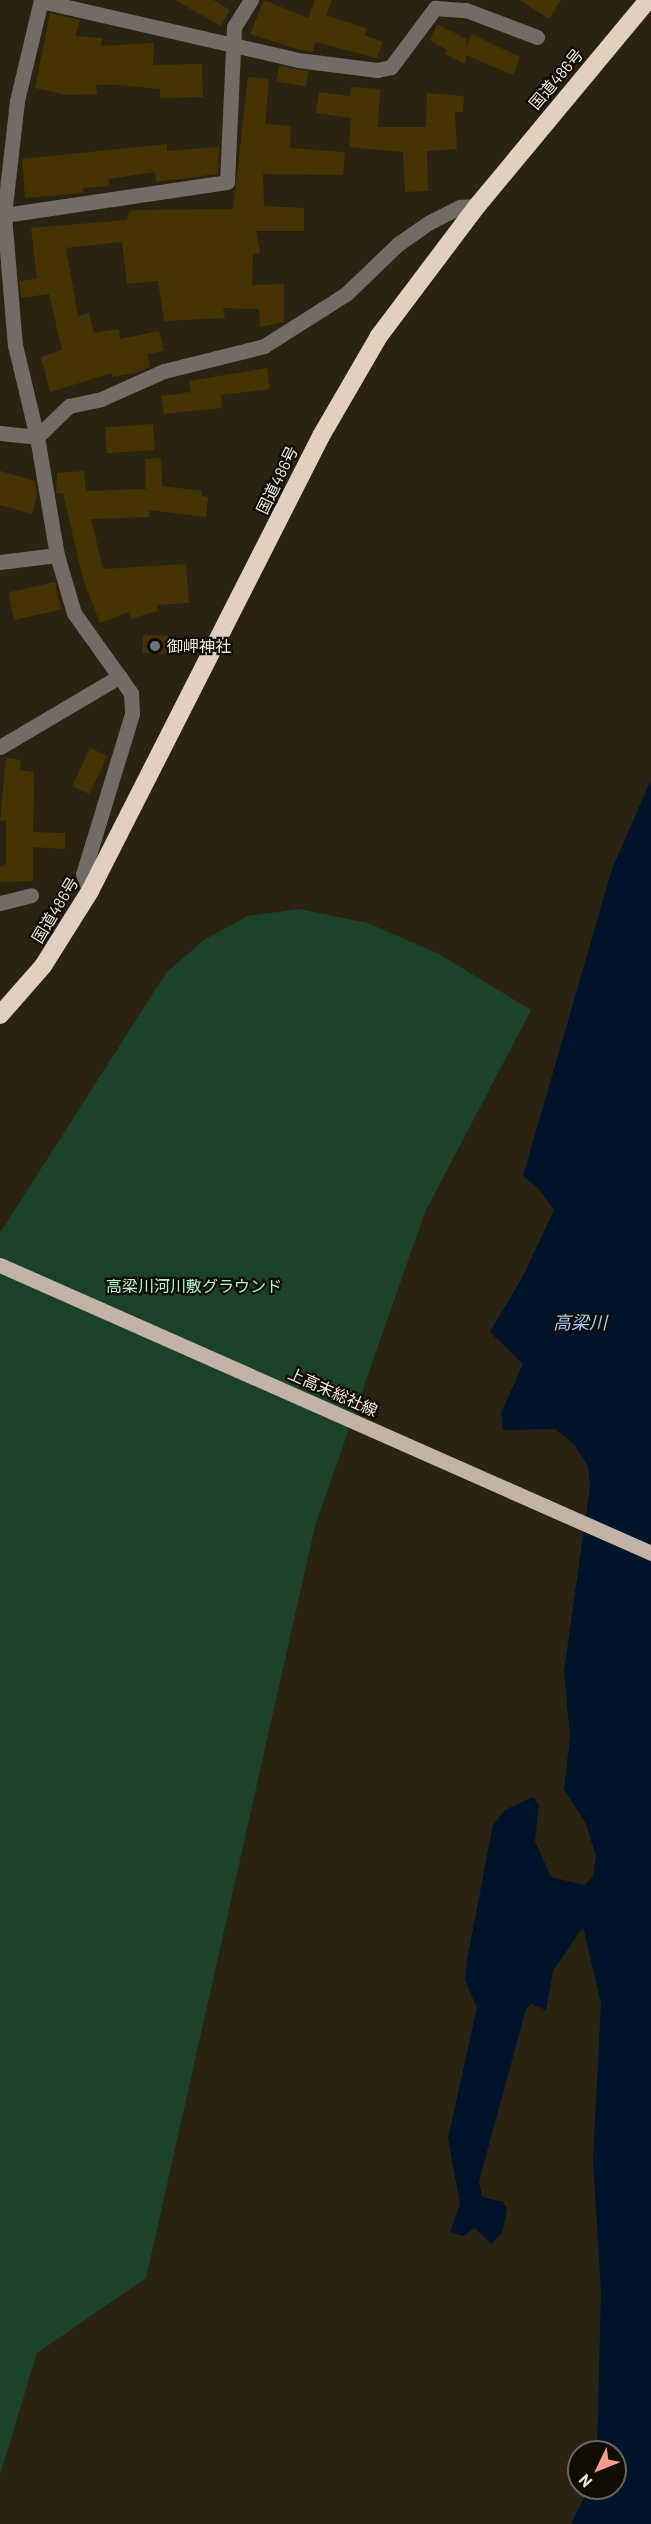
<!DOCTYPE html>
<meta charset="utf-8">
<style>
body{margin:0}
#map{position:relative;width:651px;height:2524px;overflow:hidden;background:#2a2312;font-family:Barlow,"Noto Sans JP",sans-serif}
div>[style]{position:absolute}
.green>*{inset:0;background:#1b4229}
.water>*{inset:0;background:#00142b}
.building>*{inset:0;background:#430;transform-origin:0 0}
.minor>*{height:15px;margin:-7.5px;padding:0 7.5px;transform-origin:7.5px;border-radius:7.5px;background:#736b65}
.major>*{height:15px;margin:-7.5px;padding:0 7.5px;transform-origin:7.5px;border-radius:7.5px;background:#c3b3a6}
.highway>*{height:18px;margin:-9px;padding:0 9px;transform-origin:9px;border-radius:9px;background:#e3cfc0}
.dots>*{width:16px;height:16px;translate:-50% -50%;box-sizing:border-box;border:3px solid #100d06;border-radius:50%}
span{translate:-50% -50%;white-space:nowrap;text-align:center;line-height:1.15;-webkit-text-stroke:4.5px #100d06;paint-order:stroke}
.street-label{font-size:16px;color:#ede9de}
.poi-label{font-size:16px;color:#ede9de}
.left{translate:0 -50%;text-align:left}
.park-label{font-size:16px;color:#aff6c3}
.water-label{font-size:18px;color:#a1cdfb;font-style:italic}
.north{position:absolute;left:567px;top:2440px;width:60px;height:60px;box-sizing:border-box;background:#100d06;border:2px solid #68655c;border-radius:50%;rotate:227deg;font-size:16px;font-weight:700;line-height:24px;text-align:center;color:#ede9de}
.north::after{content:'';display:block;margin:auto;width:21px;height:27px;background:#f59d8e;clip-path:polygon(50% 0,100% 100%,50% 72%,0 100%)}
</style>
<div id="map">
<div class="green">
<div style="clip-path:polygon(299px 909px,368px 923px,439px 954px,531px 1010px,425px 1212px,315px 1526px,146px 2278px,37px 2353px,0 2475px,0 1233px,166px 973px,204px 940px,248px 916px)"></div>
</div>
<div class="water">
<div style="clip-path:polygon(651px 780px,651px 2524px,571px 2524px,589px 2488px,615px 2488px,615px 2452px,597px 2452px,601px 2292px,593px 2159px,601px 2003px,583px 1927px,553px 1971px,546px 2010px,531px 2004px,526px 2009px,479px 2181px,482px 2197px,503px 2202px,507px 2209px,502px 2233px,491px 2244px,475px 2228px,463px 2236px,450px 2232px,460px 2204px,448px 2138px,477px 2008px,465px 1980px,467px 1960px,493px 1825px,505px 1810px,533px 1797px,539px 1805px,535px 1841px,551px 1877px,584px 1885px,593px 1877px,596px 1856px,586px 1824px,564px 1789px,570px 1737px,564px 1671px,590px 1487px,588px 1466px,574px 1444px,555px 1429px,503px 1430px,501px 1413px,523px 1364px,490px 1332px,522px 1278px,554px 1210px,539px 1189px,523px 1176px,612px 869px)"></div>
</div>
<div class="building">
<div style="clip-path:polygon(175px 0,213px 0,230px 10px,221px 26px)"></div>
<div style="clip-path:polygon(264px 0,308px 18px,315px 0,332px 0,326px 15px,368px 29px,364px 35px,383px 42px,377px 58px,315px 42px,313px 52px,300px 50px,250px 34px)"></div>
<div style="clip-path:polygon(520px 0,561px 0,549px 19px)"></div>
<div style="clip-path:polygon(50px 13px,80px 20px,75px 36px,102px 38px,101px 46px,154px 43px,153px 65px,202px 64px,203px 97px,160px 98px,160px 89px,118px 85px,96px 85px,97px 94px,67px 95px,35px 88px)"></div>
<div style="clip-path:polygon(437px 24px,467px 39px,466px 50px,471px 34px,520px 57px,513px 75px,466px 55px,465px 64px,445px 54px,447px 50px,430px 40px)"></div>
<div style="left:279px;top:66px;width:30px;height:16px;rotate:9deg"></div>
<div style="clip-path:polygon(248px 77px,269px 79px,265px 124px,291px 126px,290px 148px,345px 152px,343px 175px,263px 174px,264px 206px,304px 208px,304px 231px,256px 231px,260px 253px,253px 254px,252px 285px,284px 284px,284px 322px,260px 327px,259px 309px,223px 308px,225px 318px,164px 321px,158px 281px,127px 284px,122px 242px,66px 248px,78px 316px,89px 313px,94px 333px,119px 329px,120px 339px,159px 331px,164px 351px,147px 354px,150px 367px,135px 373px,112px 377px,112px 373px,50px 392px,41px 357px,62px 350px,49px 294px,21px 298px,19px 281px,37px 279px,31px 228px,127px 220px,129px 211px,139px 210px,233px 209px)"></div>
<div style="clip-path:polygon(351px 87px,380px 89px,378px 127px,426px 127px,427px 93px,464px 96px,463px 112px,455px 112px,457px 149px,427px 151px,428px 191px,405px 192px,403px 152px,349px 147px,351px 118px,316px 113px,319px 92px,350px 96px)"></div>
<div style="clip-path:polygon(167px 144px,167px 151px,219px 147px,218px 174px,156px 182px,155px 172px,109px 179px,109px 186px,83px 188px,84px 193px,25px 198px,22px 159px)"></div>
<div style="clip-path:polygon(267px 368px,270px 389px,221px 395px,222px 408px,164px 414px,161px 396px,191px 392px,189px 381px)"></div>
<div style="left:153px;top:424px;width:26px;height:48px;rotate:86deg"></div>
<div style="clip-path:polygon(161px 458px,162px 486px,202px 491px,201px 496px,208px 497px,206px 517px,149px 510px,149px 517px,91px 519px,103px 569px,186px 564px,189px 603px,157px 605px,157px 611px,131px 619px,129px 612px,100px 623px,83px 579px,63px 493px,56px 493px,57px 473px,84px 471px,86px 491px,146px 489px,145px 459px)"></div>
<div style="clip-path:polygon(0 471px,35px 481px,37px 495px,32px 514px,0 505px)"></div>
<div style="left:55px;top:582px;width:28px;height:48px;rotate:77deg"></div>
<div style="left:143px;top:635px;width:28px;height:18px;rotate:2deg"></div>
<div style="left:90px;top:748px;width:19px;height:42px;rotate:25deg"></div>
<div style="clip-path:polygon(6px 758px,21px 760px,20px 770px,34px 772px,33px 832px,65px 833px,65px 849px,33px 847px,33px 881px,0 882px,0 867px,6px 865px,6px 820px,0 821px)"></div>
</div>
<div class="minor">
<div style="left:41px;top:0;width:104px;rotate:103.4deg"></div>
<div style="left:17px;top:101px;width:115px;rotate:96.5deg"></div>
<div style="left:4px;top:215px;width:130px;rotate:85.2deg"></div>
<div style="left:15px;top:345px;width:95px;rotate:76.6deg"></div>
<div style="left:37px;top:437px;width:120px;rotate:80.4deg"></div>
<div style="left:57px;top:555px;width:60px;rotate:73.7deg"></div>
<div style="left:74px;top:613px;width:98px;rotate:54.5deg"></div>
<div style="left:131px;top:693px;width:21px;rotate:87deg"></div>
<div style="left:132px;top:714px;width:167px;rotate:107deg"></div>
<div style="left:83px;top:874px;width:18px;rotate:68deg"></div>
<div style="left:41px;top:1px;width:264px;rotate:12.9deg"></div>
<div style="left:298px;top:60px;width:80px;rotate:7.2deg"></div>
<div style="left:377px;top:70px;width:14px;rotate:-12deg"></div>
<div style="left:391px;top:67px;width:74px;rotate:-53.3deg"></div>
<div style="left:435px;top:8px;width:31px;rotate:4deg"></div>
<div style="left:466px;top:10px;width:76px;rotate:20.8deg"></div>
<div style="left:4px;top:215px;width:225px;rotate:-8.4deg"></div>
<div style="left:227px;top:182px;width:155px;rotate:-87.4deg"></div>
<div style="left:234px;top:27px;width:32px;rotate:-58deg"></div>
<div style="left:0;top:433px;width:37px;rotate:6deg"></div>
<div style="left:37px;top:437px;width:45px;rotate:-44.1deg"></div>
<div style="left:69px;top:406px;width:33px;rotate:-12deg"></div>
<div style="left:101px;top:399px;width:69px;rotate:-24deg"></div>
<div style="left:164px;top:371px;width:103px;rotate:-14deg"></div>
<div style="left:264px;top:346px;width:97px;rotate:-32.4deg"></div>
<div style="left:346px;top:294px;width:72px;rotate:-43.9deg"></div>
<div style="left:398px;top:244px;width:37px;rotate:-35deg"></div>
<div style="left:428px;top:223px;width:36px;rotate:-27deg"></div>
<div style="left:460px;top:207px;width:17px;rotate:-3deg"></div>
<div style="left:0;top:562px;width:57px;rotate:-7deg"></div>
<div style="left:0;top:747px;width:139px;rotate:-30.6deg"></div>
<div style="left:0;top:903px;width:32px;rotate:-14deg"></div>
</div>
<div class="major">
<div style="left:0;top:1265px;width:712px;rotate:23.86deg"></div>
</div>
<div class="highway">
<div style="left:0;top:1015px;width:65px;rotate:-48.7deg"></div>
<div style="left:43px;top:966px;width:89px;rotate:-57.9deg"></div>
<div style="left:90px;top:891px;width:510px;rotate:-63.08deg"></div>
<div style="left:321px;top:436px;width:116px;rotate:-59.9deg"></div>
<div style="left:379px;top:336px;width:163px;rotate:-53deg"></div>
<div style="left:477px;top:206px;width:268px;rotate:-50.3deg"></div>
</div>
<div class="dots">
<div style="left:155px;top:646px;background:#6b7280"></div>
</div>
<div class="street-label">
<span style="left:556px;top:79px;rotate:-50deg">国道486号</span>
<span style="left:277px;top:480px;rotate:-64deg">国道486号</span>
<span style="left:55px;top:910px;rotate:-59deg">国道486号</span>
<span style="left:333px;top:1392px;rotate:24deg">上高末総社線</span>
</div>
<div class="poi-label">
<span class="left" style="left:167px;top:646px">御岬神社</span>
</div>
<div class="park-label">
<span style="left:194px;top:1286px">高梁川河川敷グラウンド</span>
</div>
<div class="water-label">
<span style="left:580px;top:1322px">高梁川</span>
</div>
<div class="north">N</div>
</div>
